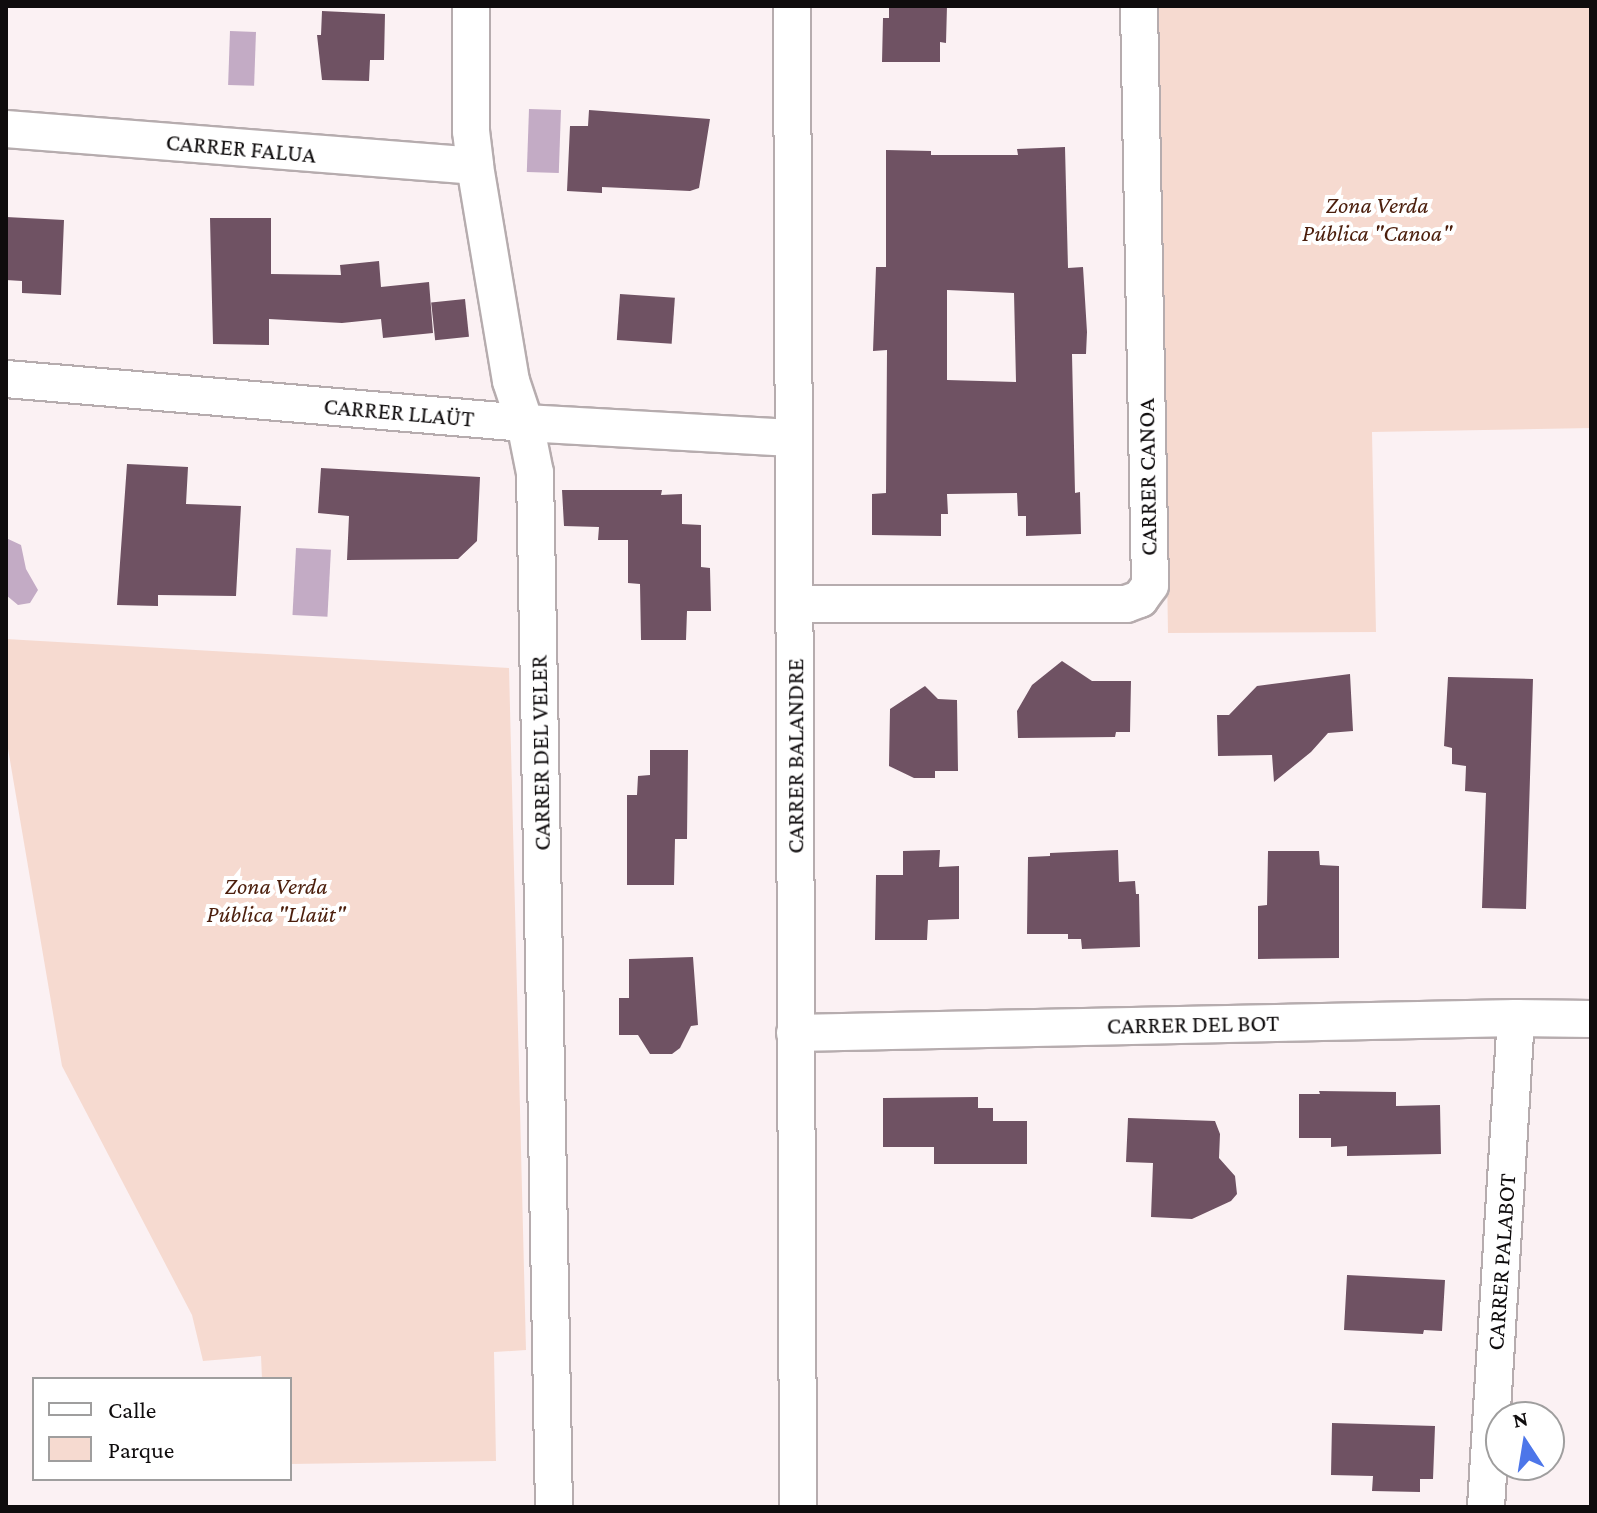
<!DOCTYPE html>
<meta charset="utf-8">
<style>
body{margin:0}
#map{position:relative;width:1597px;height:1513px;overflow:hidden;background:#fbf1f3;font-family:"Crimson Pro",serif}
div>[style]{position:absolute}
.green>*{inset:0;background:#f6dad0}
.water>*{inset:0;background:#c3abc5;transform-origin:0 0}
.building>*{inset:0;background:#6f5263;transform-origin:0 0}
.roads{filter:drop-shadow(2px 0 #b6acae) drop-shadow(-2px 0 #b6acae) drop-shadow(0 2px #b6acae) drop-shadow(0 -2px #b6acae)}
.minor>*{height:36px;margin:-18px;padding:0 18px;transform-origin:18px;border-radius:18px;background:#fff}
span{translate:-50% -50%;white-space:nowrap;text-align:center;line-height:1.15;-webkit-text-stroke:8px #fff;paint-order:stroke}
.street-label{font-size:24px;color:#0f0c0d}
.park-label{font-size:24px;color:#4b1e0c;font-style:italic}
.frame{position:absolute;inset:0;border:8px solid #0f0c0d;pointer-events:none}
.legend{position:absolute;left:32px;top:1377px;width:260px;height:104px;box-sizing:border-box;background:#fff;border:2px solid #9f9e9e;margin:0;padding:10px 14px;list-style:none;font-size:24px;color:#0f0c0d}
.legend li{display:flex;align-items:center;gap:16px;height:40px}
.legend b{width:40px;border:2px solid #9f9e9e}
.north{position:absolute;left:1485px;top:1401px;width:80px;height:80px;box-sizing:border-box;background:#fff;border:2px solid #9f9e9e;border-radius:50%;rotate:348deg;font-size:22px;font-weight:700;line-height:32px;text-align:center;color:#0f0c0d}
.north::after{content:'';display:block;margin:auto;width:28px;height:36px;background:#4d76e9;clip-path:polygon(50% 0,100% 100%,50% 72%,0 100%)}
</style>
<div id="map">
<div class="green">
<div style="clip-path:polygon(1158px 6px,1591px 6px,1591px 428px,1372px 432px,1376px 632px,1168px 633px)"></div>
<div style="clip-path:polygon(6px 639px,509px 668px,526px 1350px,494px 1352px,496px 1461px,290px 1464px,290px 1379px,262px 1379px,261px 1356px,203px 1361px,192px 1315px,62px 1066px,6px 737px)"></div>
</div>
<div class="water">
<div style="left:230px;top:31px;width:26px;height:54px;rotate:2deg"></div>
<div style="left:529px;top:109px;width:32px;height:63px;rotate:2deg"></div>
<div style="clip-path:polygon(6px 538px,21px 545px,26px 569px,38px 590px,30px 603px,18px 605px,6px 595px)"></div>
<div style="left:296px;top:548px;width:35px;height:67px;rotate:3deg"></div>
</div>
<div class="building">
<div style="clip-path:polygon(889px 6px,947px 6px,946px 43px,940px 42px,940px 62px,882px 62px,883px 18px,889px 18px)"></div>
<div style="clip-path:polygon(322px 11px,385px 14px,384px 60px,370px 60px,369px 81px,322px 80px,317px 35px,321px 35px)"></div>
<div style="clip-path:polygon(589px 110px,710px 119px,699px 188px,690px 191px,602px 187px,602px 193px,567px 191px,570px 126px,588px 126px)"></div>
<div style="clip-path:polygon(evenodd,1065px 147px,1068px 268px,1083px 267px,1087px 332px,1086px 354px,1072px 354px,1075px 493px,1080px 492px,1081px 534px,1026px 536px,1026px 516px,1018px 516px,1017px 493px,947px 494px,948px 514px,941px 514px,941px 536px,872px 535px,872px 494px,886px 493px,887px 350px,873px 351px,876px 267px,886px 267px,886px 150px,931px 151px,931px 155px,1018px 155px,1017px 149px,1065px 147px,947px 290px,1014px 293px,1016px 382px,947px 380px,947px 290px)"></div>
<div style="clip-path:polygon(6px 217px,64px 220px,61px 295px,22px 293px,22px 281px,6px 280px)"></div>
<div style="clip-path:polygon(210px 218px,271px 218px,271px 274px,341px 275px,340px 265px,379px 261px,381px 287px,429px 282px,433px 333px,383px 338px,381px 319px,342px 323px,269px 319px,269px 345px,213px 344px)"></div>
<div style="left:620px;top:294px;width:55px;height:46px;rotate:4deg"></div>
<div style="left:465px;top:299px;width:38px;height:34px;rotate:84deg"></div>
<div style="clip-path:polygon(127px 464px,188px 467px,186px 504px,241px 506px,236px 596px,158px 595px,158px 606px,117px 605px)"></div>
<div style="clip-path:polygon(321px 468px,480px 477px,477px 541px,458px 559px,347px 560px,349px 516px,318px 513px)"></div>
<div style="clip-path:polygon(562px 490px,662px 490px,661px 495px,682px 494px,682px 524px,701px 525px,701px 567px,710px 568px,711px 611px,687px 611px,686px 640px,641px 640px,640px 584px,628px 583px,628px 540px,598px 540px,599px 527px,564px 526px)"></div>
<div style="clip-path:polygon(1062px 661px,1092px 681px,1131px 681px,1130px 732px,1116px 732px,1115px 737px,1018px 738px,1017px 711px,1032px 685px)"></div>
<div style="clip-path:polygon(1350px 674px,1353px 731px,1328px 733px,1311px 752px,1274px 782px,1272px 755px,1218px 756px,1217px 715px,1229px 715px,1257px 686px)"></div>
<div style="clip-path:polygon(1448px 677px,1533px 679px,1526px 909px,1482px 908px,1486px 793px,1465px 791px,1466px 766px,1452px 764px,1452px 748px,1444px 746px)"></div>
<div style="clip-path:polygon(925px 686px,938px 699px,957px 700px,958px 771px,935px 771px,935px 778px,914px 778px,889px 766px,890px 709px)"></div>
<div style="clip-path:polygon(650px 750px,688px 750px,687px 839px,675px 839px,674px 885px,627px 885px,627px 795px,637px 795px,638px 776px,650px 775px)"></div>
<div style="clip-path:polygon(940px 850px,939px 867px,959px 866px,959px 919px,928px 920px,927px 940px,875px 940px,876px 875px,903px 875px,903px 851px)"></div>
<div style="clip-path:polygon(1118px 850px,1119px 882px,1135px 881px,1136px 894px,1139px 894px,1140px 947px,1082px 949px,1081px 939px,1068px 939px,1068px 934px,1027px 934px,1028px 857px,1050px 856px,1050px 853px)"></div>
<div style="clip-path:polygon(1268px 851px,1319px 851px,1320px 865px,1339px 866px,1339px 958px,1258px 959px,1258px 906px,1267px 905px)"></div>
<div style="clip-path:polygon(693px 957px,698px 1025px,691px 1026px,680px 1048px,672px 1054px,650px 1054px,638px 1035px,619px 1035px,619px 998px,629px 998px,629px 959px)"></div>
<div style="clip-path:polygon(1319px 1091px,1396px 1092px,1396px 1106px,1440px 1105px,1441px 1154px,1347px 1156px,1347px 1146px,1331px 1147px,1331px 1138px,1299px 1138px,1299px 1094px,1320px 1094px)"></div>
<div style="clip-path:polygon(978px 1097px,978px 1108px,993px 1108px,993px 1121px,1027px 1121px,1027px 1164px,934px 1164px,934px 1147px,883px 1147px,883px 1098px)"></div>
<div style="clip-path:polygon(1128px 1118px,1215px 1121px,1220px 1134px,1219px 1158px,1235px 1176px,1237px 1194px,1231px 1201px,1192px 1219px,1151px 1217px,1153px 1163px,1126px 1162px)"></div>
<div style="clip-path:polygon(1347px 1275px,1445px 1280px,1442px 1331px,1424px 1330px,1423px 1334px,1344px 1330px)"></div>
<div style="clip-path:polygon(1332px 1423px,1435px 1426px,1433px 1479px,1420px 1479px,1420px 1492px,1372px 1491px,1373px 1476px,1331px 1475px)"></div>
</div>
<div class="roads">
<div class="minor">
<div style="left:471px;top:6px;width:125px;rotate:90deg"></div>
<div style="left:471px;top:131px;width:35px;rotate:83deg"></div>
<div style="left:475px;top:166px;width:218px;rotate:80.5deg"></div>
<div style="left:511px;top:381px;width:44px;rotate:71.6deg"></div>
<div style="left:525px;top:423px;width:51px;rotate:78.7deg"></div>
<div style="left:535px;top:473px;width:1034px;rotate:88.95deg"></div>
<div style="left:792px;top:6px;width:1501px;rotate:89.77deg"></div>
<div style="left:6px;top:129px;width:470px;rotate:4.5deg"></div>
<div style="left:6px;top:379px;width:521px;rotate:4.85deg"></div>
<div style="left:525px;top:423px;width:267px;rotate:3.2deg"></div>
<div style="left:794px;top:604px;width:332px"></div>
<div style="left:1126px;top:604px;width:15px;rotate:-20deg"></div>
<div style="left:1140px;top:599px;width:17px;rotate:-54deg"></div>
<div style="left:1150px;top:585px;width:579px;rotate:-91.09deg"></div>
<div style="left:795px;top:1033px;width:721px;rotate:-1.19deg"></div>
<div style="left:1516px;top:1018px;width:75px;rotate:0.8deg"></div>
<div style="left:1486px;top:1507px;width:490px;rotate:-86.5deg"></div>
</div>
</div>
<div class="street-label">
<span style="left:241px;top:148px;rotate:5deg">CARRER FALUA</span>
<span style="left:399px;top:412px;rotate:5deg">CARRER LLAÜT</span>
<span style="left:1147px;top:477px;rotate:-91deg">CARRER CANOA</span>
<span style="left:540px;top:753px;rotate:-91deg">CARRER DEL VELER</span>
<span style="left:795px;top:756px;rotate:-90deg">CARRER BALANDRE</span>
<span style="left:1193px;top:1024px;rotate:-1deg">CARRER DEL BOT</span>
<span style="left:1501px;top:1262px;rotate:-86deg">CARRER PALABOT</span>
</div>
<div class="park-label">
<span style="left:1377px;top:219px">Zona Verda<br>Pública "Canoa"</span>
<span style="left:276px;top:900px">Zona Verda<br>Pública "Llaüt"</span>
</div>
<div class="frame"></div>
<ul class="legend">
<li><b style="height:10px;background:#fff"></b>Calle</li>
<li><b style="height:22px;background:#f6dad0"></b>Parque</li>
</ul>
<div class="north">N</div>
</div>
